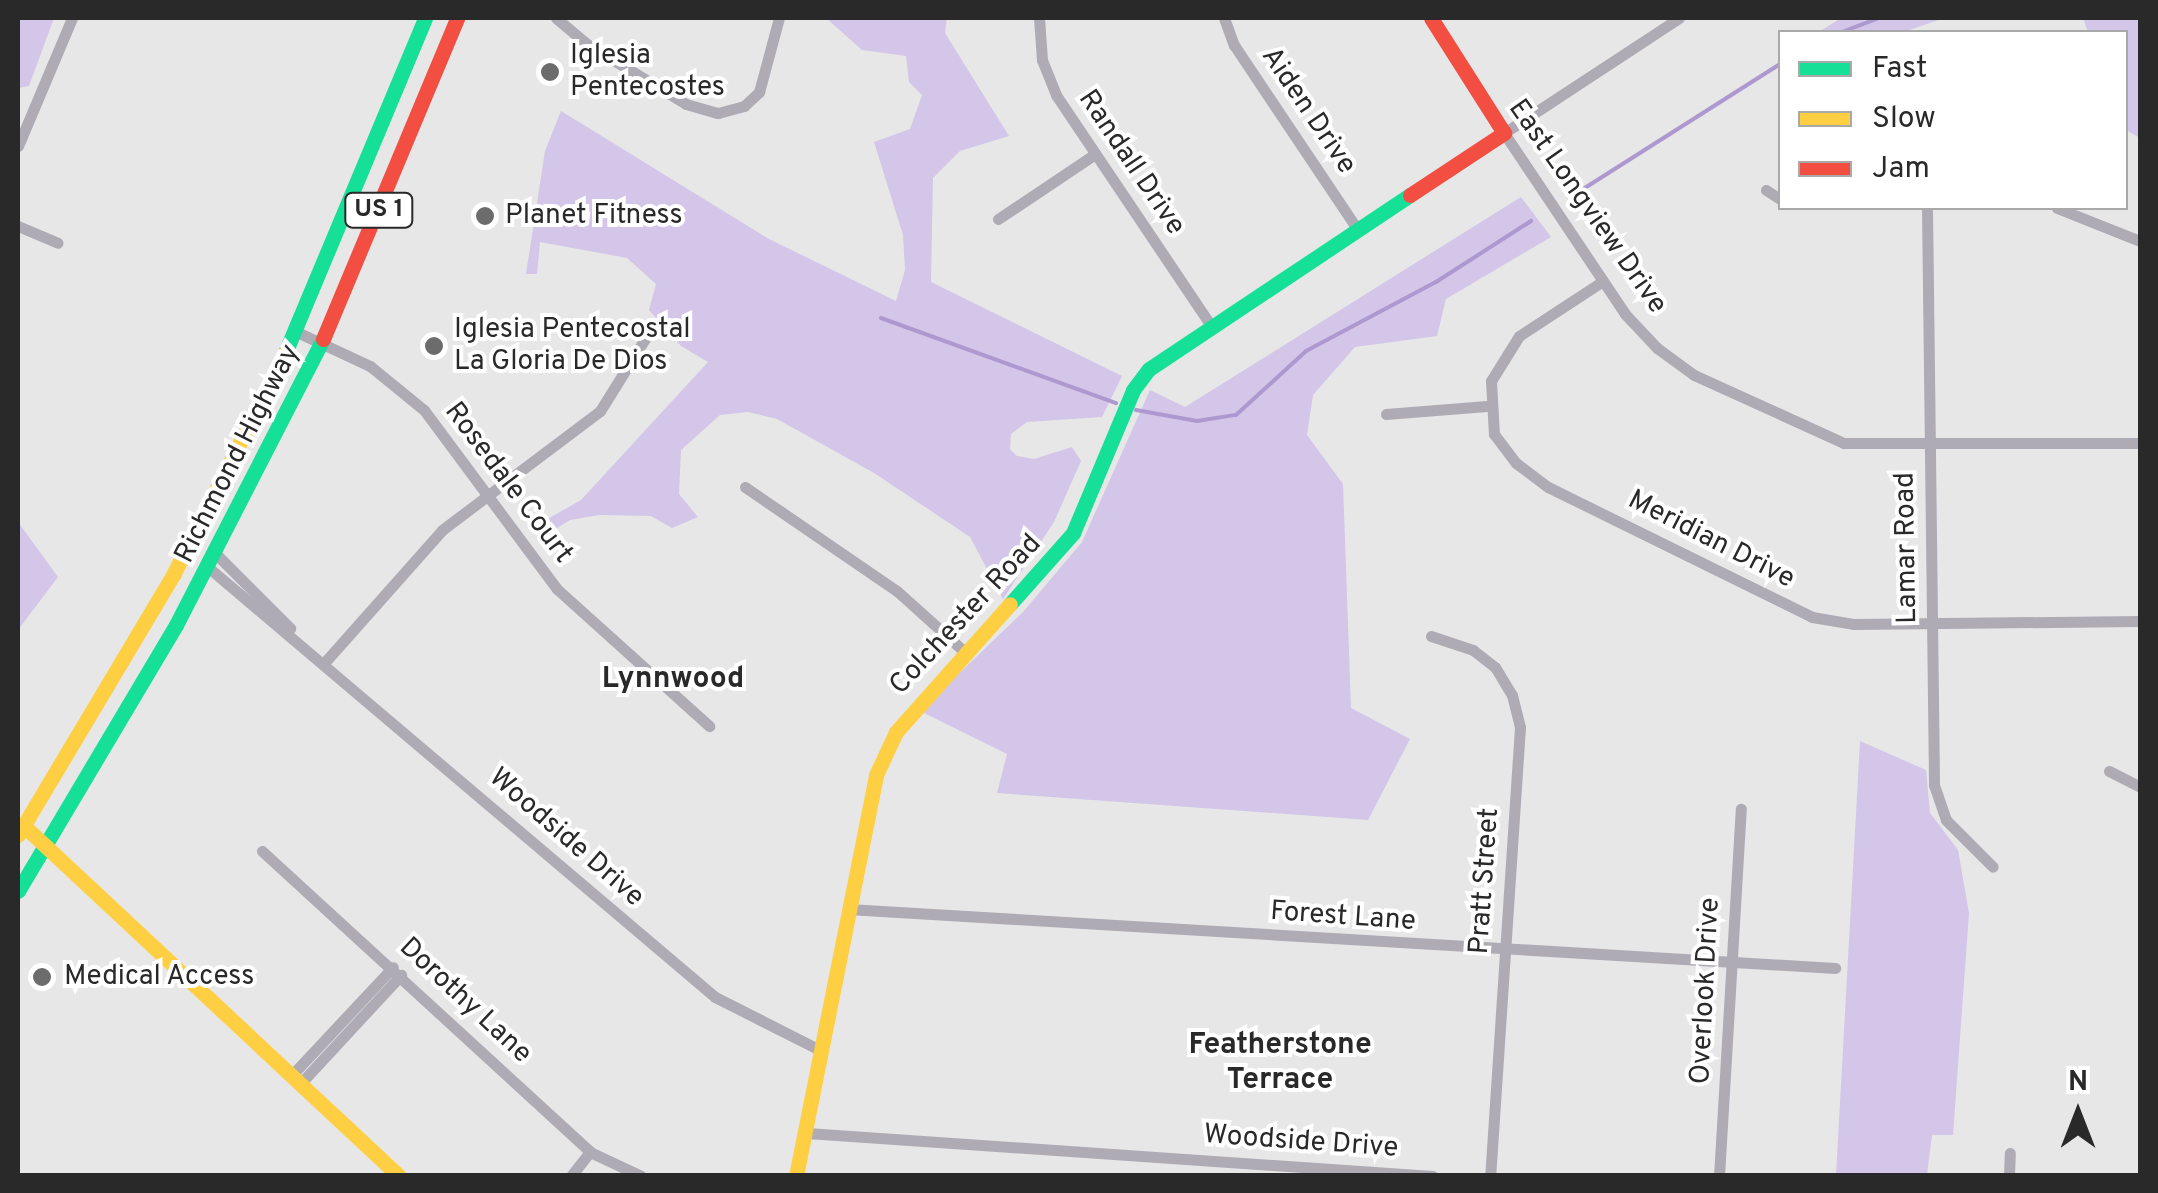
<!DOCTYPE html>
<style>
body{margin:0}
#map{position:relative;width:2158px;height:1193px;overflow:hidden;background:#e7e7e8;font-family:Overpass,sans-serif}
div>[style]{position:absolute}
.green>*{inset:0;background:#d3c6e8}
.stream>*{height:4px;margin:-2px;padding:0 2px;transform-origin:2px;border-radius:2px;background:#ae98d0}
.street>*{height:11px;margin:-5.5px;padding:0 5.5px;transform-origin:5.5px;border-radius:5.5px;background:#afabb5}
.fast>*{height:15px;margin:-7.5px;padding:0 7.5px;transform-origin:7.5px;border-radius:7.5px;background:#16e098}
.slow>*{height:15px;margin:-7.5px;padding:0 7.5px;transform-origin:7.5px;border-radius:7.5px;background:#ffcf43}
.jam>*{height:15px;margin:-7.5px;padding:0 7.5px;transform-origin:7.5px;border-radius:7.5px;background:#f24e42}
.dots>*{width:28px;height:28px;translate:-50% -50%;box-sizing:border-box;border:5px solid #fff;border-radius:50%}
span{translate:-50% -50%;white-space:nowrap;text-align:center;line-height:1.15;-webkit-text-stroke:8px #fff;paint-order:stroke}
.shield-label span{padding:2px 8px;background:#fff;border:2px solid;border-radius:8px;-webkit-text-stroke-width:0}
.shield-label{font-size:25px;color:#2a292a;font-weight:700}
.poi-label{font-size:28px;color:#2a292a}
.left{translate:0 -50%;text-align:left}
.street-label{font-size:28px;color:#2a292a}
.neighbourhood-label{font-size:30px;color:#2a292a;font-weight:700}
.frame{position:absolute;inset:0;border:20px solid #2a292a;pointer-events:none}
.legend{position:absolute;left:1778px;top:30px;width:350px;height:180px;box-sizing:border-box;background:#fff;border:2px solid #aaa9aa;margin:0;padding:12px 18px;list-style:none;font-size:30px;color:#2a292a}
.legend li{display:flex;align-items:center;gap:20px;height:50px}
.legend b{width:50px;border:2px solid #aaa9aa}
.north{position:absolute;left:2028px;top:1063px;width:100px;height:100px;-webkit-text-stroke:8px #fff;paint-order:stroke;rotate:0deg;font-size:28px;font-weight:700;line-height:40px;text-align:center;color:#2a292a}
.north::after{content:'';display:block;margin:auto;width:35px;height:45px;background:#2a292a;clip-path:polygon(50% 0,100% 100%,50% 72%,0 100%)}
</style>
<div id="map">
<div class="green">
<div style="clip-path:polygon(18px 18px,54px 18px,29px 86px,18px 88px)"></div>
<div style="clip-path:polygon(826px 18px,947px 18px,945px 33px,1009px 136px,960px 151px,933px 178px,931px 282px,1122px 376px,1102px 417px,1027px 422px,1011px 434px,1010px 449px,1017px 456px,1034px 459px,1072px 447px,1081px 461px,1054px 522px,1003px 599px,970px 537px,874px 473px,777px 419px,748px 412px,720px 415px,681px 450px,679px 494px,698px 517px,672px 528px,651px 516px,599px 515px,570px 520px,541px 538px,537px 525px,581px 500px,708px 362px,681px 346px,649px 310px,656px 284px,627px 258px,540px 242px,537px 274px,526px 274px,545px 151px,561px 111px,769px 239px,896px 301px,905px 270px,903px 235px,874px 142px,910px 129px,922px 95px,909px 82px,906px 56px,862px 50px)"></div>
<div style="clip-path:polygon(1841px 18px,1944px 18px,1904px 32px,1819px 32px)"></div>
<div style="clip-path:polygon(2083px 18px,2140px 18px,2140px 138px,2126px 130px,2126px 32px,2088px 32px)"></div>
<div style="clip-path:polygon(1521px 197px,1551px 237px,1446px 299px,1437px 336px,1355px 347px,1313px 395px,1307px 435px,1343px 484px,1351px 708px,1410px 739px,1368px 820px,997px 793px,1007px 754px,920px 711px,1023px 612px,1082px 542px,1150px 390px,1185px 407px)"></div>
<div style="clip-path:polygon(18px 522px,58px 577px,18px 630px)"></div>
<div style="clip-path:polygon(1860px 741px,1926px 770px,1930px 813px,1958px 850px,1969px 913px,1953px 1135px,1932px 1135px,1927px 1175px,1836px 1175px)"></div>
</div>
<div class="stream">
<div style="left:1842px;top:32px;width:39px;rotate:-21deg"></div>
<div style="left:1569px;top:198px;width:250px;rotate:-32.4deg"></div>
<div style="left:881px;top:318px;width:250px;rotate:19.9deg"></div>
<div style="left:1136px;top:410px;width:62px;rotate:10.2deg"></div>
<div style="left:1197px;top:421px;width:39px;rotate:-9deg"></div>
<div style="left:1236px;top:415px;width:95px;rotate:-42.4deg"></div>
<div style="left:1306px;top:351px;width:147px;rotate:-28deg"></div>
<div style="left:1436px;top:282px;width:113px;rotate:-32.7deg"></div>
</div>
<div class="street">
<div style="left:556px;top:18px;width:40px;rotate:40deg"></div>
<div style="left:587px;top:44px;width:116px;rotate:31.2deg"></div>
<div style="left:686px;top:104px;width:33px;rotate:16deg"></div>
<div style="left:718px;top:113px;width:27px;rotate:-15deg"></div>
<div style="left:744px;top:106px;width:21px;rotate:-43deg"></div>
<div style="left:759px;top:92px;width:77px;rotate:-74.9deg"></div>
<div style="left:1039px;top:18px;width:42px;rotate:85.9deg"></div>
<div style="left:1042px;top:60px;width:38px;rotate:68deg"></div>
<div style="left:1056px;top:95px;width:278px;rotate:56.1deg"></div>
<div style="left:1224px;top:18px;width:29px;rotate:70deg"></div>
<div style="left:1234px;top:45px;width:223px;rotate:56.2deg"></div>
<div style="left:1679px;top:18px;width:209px;rotate:146.7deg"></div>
<div style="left:1504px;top:133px;width:218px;rotate:56.2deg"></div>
<div style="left:1625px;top:314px;width:47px;rotate:46.7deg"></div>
<div style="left:1657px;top:348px;width:46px;rotate:36.1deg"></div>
<div style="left:1694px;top:375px;width:165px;rotate:24.4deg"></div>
<div style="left:1844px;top:443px;width:296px"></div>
<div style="left:18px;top:146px;width:139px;rotate:-67.1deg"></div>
<div style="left:1766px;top:190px;width:17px;rotate:33deg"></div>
<div style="left:1927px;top:208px;width:577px;rotate:89.3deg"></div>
<div style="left:1934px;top:785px;width:37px;rotate:71deg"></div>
<div style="left:1946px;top:820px;width:66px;rotate:45deg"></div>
<div style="left:2057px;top:208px;width:89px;rotate:21.7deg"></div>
<div style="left:998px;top:219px;width:117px;rotate:-33.8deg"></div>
<div style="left:18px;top:226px;width:43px;rotate:23deg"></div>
<div style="left:1603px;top:281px;width:100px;rotate:146.8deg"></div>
<div style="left:1519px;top:336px;width:53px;rotate:121.9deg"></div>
<div style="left:1491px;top:381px;width:53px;rotate:86.8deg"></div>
<div style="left:1494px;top:434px;width:36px;rotate:53deg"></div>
<div style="left:1516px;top:463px;width:40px;rotate:37deg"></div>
<div style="left:1548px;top:487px;width:294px;rotate:26.2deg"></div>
<div style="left:1812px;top:617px;width:43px;rotate:9.5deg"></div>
<div style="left:1854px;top:624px;width:286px;rotate:-0.6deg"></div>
<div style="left:297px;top:332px;width:81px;rotate:25deg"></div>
<div style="left:370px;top:366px;width:70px;rotate:39.2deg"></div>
<div style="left:424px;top:410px;width:223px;rotate:53.4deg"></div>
<div style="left:557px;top:589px;width:205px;rotate:42deg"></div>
<div style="left:1386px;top:414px;width:101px;rotate:-4.5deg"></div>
<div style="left:745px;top:487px;width:184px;rotate:34.4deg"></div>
<div style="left:897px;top:591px;width:94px;rotate:42deg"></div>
<div style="left:216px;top:554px;width:105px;rotate:45deg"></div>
<div style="left:209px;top:568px;width:663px;rotate:40.29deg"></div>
<div style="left:715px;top:997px;width:120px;rotate:26.8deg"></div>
<div style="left:1431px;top:636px;width:44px;rotate:18.4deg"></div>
<div style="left:1473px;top:650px;width:28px;rotate:38deg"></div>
<div style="left:1495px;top:667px;width:33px;rotate:59deg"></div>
<div style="left:1512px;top:695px;width:33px;rotate:76deg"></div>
<div style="left:1520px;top:727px;width:450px;rotate:93.8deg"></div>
<div style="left:325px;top:662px;width:176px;rotate:-48.4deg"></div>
<div style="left:442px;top:530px;width:198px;rotate:-37deg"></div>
<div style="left:600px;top:411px;width:87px;rotate:-58.1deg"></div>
<div style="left:2109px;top:771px;width:35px;rotate:27deg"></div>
<div style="left:262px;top:851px;width:445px;rotate:42.5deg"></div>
<div style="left:590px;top:1152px;width:56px;rotate:25.2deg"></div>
<div style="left:848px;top:909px;width:989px;rotate:3.42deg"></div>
<div style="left:291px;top:1076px;width:149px;rotate:-46.9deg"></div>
<div style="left:300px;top:1084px;width:149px;rotate:-47.2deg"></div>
<div style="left:807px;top:1133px;width:627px;rotate:3.93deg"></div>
<div style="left:571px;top:1176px;width:31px;rotate:-52deg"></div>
<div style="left:1719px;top:1176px;width:368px;rotate:-86.6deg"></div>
<div style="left:2009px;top:1176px;width:23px;rotate:-88deg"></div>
</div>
<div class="fast">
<div style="left:285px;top:353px;width:363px;rotate:-67.3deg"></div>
<div style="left:1010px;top:604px;width:95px;rotate:-48.4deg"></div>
<div style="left:1073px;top:533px;width:155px;rotate:-67.2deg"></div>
<div style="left:1133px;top:390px;width:26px;rotate:-53deg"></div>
<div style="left:1149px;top:369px;width:314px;rotate:-33.7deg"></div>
<div style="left:18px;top:891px;width:309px;rotate:-59.3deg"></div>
<div style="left:176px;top:625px;width:322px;rotate:-62.8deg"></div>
</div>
<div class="slow">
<div style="left:23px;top:825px;width:514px;rotate:43.03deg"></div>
<div style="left:18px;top:835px;width:303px;rotate:-59.2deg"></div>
<div style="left:173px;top:575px;width:249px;rotate:-63.2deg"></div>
<div style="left:796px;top:1176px;width:409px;rotate:-78.7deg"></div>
<div style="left:876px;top:775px;width:47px;rotate:-65.1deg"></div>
<div style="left:896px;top:732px;width:171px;rotate:-48.3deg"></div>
</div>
<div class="jam">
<div style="left:1410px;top:195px;width:113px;rotate:-33.4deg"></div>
<div style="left:1504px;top:133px;width:136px;rotate:-122.4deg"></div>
<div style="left:323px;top:339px;width:348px;rotate:-67.3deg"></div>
</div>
<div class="dots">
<div style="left:550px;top:72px;background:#6c6c6c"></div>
<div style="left:485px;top:216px;background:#6c6c6c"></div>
<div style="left:434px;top:346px;background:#6c6c6c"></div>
<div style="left:42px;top:977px;background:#6c6c6c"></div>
</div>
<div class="shield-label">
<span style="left:379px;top:210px">US 1</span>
</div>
<div class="poi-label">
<span class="left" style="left:570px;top:72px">Iglesia<br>Pentecostes</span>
<span class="left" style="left:505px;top:216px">Planet Fitness</span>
<span class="left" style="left:454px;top:346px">Iglesia Pentecostal<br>La Gloria De Dios</span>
<span class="left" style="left:64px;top:977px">Medical Access</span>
</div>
<div class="street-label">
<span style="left:1308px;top:111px;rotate:56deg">Aiden Drive</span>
<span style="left:1131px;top:163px;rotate:56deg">Randall Drive</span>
<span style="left:1587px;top:207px;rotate:55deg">East Longview Drive</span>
<span style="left:238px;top:454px;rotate:-63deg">Richmond Highway</span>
<span style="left:508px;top:483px;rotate:53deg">Rosedale Court</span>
<span style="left:1711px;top:540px;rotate:27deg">Meridian Drive</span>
<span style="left:1907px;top:548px;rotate:-91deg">Lamar Road</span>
<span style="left:966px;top:615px;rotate:-47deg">Colchester Road</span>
<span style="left:566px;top:838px;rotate:41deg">Woodside Drive</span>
<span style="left:1485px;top:881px;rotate:-86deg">Pratt Street</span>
<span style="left:1343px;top:917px;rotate:4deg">Forest Lane</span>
<span style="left:1706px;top:991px;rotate:-87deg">Overlook Drive</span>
<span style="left:465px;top:1001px;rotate:43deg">Dorothy Lane</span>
<span style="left:1301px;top:1142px;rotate:4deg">Woodside Drive</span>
</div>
<div class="neighbourhood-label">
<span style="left:673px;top:680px">Lynnwood</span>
<span style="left:1280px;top:1063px">Featherstone<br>Terrace</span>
</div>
<div class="frame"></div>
<ul class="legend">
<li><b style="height:12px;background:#16e098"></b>Fast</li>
<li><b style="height:12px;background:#ffcf43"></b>Slow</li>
<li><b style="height:12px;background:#f24e42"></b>Jam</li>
</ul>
<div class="north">N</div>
</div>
